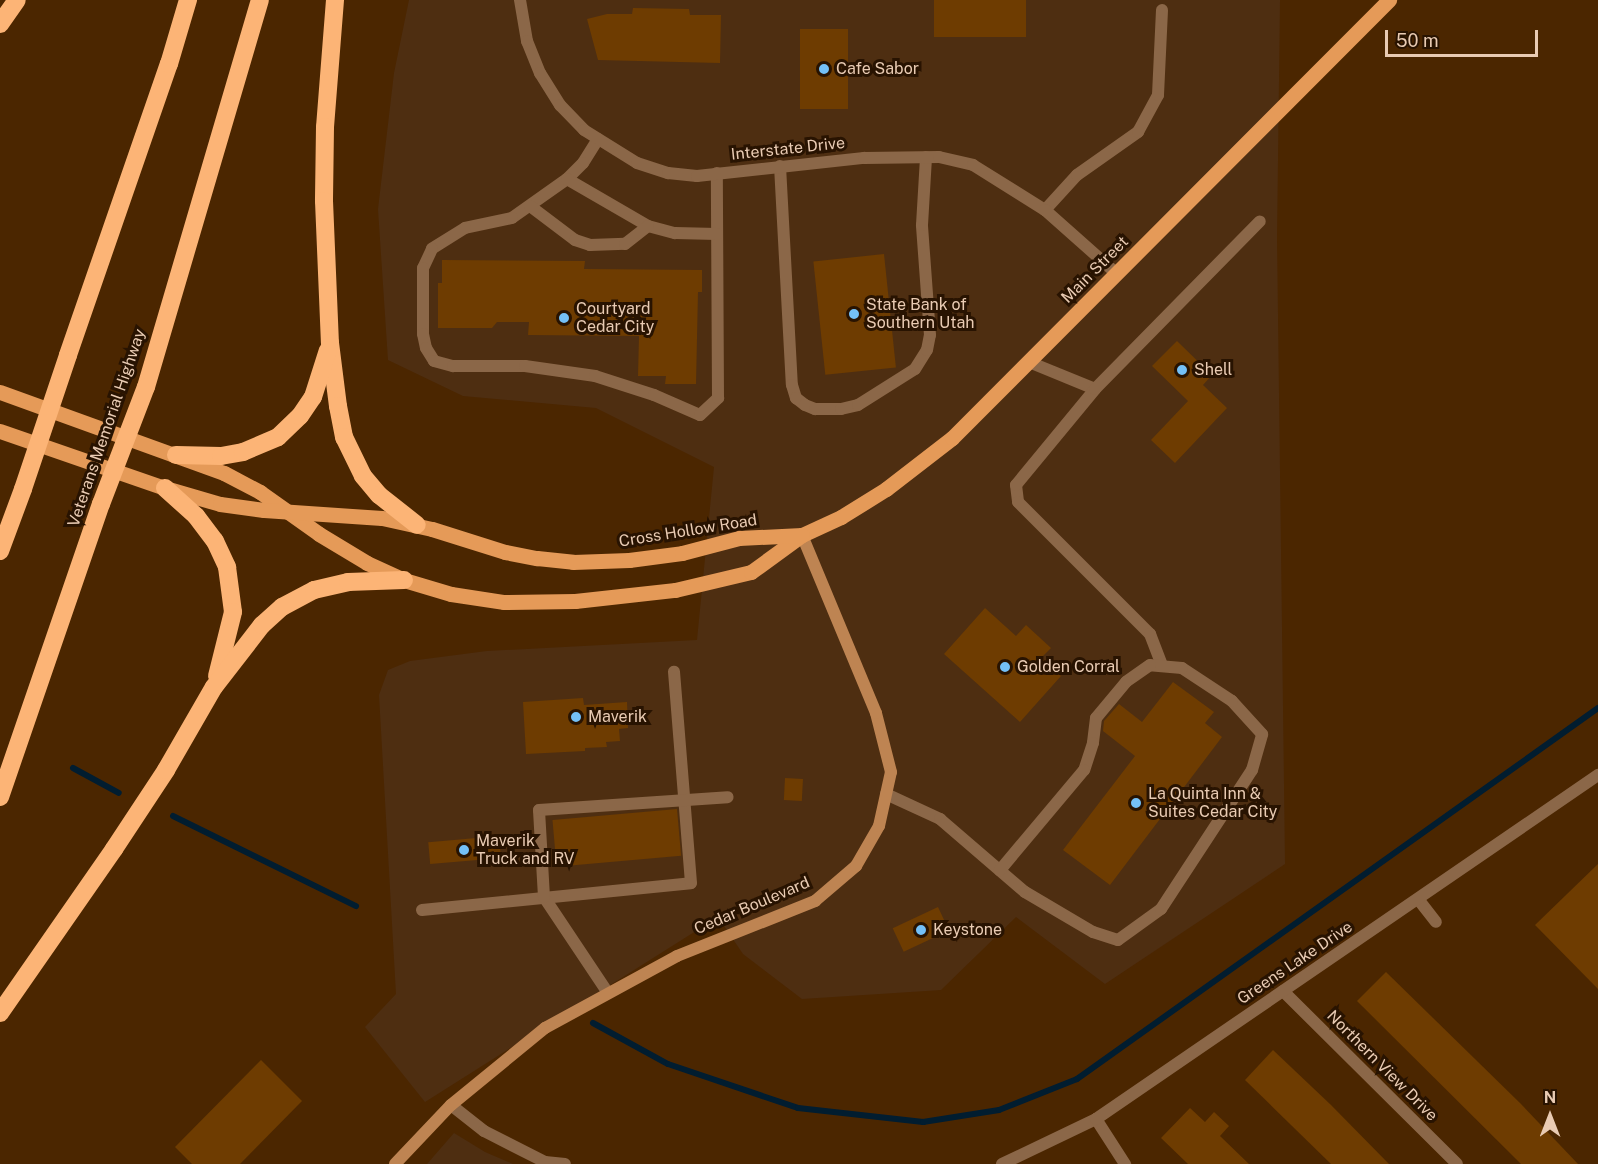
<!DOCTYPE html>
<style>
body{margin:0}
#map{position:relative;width:1598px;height:1164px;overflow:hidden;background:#4b2600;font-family:"Public Sans",sans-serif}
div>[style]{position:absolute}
.built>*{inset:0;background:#4e2e11}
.stream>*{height:6px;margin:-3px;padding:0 3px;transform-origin:3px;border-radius:3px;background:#011d30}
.building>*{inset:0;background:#6e3c01;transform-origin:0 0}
.lane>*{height:12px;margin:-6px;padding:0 6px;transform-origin:6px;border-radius:6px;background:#8b6748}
.street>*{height:12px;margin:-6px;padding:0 6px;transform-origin:6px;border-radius:6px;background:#8b6748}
.secondary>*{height:12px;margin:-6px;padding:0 6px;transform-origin:6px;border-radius:6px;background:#be8452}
.primary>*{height:15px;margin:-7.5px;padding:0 7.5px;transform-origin:7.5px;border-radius:7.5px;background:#e59a58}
.highway>*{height:18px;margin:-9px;padding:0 9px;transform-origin:9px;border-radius:9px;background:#fcb476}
.highway-bridge>*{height:18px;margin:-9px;padding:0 9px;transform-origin:9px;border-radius:9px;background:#fcb476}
.dots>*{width:16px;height:16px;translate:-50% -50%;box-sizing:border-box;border:3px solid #281301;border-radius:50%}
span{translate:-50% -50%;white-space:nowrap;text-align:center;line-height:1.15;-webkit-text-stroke:6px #281301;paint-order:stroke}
.poi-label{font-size:16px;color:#e9cbb3}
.left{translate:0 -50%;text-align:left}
.street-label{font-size:16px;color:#e9cbb3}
.north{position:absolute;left:1520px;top:1086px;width:60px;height:60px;-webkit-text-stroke:4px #281301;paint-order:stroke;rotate:0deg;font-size:16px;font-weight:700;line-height:24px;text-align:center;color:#e9cbb3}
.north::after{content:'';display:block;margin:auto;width:21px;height:27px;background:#e9cbb3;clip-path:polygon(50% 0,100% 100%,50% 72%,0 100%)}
.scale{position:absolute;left:1385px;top:30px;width:153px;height:27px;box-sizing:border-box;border:3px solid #e9cbb3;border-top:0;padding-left:8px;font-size:18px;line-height:21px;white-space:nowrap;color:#e9cbb3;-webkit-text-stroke:4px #281301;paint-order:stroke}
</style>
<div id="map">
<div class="built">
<div style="clip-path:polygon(409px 0,1280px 0,1277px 238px,1285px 864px,1105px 984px,1016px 917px,941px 990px,802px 999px,743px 954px,718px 917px,425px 1102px,365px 1027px,396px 994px,379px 695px,388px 670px,410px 661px,487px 651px,697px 640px,714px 467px,596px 408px,463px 396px,388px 360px,378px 209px,394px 73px)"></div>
<div style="clip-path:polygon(454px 1133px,485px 1152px,513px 1164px,427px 1164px)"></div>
</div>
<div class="stream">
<div style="left:73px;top:768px;width:52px;rotate:28.5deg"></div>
<div style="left:173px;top:816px;width:204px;rotate:26.2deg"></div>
<div style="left:593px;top:1023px;width:85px;rotate:28.7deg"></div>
<div style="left:668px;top:1064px;width:137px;rotate:18.7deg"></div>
<div style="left:798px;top:1108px;width:126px;rotate:6.4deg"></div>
<div style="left:923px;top:1122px;width:77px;rotate:-9deg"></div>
<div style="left:999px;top:1110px;width:84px;rotate:-21.7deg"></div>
<div style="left:1077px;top:1079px;width:640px;rotate:-35.45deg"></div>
</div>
<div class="building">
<div style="left:934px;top:0;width:92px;height:37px"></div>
<div style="clip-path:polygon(633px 8px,689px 9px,690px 15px,721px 15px,720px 63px,598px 60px,587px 19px,607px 14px,632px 14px)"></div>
<div style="left:848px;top:29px;width:80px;height:48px;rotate:90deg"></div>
<div style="left:884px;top:254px;width:114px;height:71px;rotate:84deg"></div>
<div style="clip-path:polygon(442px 260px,585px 261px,584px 269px,702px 270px,702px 292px,698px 292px,696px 384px,665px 384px,666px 376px,638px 376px,639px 336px,528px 335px,529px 322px,497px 322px,492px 328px,438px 328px,438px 283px,442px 283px)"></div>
<div style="clip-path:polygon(1177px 341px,1212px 375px,1203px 385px,1227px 408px,1175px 463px,1151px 440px,1188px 401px,1152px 366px)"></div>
<div style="clip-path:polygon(985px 608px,1016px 636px,1026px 625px,1051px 648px,1041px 658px,1061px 676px,1020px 722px,944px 654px)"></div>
<div style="clip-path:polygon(1173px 682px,1214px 712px,1205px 723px,1222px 737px,1110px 885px,1063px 850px,1135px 756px,1103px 731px,1104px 721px,1119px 704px,1142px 722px)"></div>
<div style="clip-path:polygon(583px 698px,584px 705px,627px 702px,628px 728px,619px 729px,620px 741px,606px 742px,607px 747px,585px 748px,585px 751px,526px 754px,523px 702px)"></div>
<div style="left:785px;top:778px;width:18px;height:22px;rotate:3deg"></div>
<div style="left:677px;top:809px;width:47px;height:125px;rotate:85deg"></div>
<div style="left:499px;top:836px;width:22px;height:71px;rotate:85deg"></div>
<div style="clip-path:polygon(1598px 864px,1598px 989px,1535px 925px)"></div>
<div style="left:938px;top:907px;width:26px;height:50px;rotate:65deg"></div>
<div style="clip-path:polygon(1386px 972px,1521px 1104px,1578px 1164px,1521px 1164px,1357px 1001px)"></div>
<div style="clip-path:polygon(1273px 1050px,1331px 1105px,1389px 1164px,1331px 1164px,1245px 1080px)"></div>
<div style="clip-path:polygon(261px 1060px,302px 1101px,240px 1164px,192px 1164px,175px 1147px)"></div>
<div style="clip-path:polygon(1190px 1108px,1205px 1122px,1214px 1112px,1229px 1126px,1220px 1136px,1249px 1164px,1188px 1164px,1161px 1138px)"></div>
</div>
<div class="lane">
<div style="left:598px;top:139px;width:28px;rotate:122deg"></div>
<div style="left:583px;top:163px;width:23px;rotate:135deg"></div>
<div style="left:567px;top:179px;width:67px;rotate:144.7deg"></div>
<div style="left:512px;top:218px;width:48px;rotate:168deg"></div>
<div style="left:465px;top:228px;width:39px;rotate:148deg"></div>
<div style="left:432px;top:249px;width:21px;rotate:115deg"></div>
<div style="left:423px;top:268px;width:66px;rotate:90deg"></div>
<div style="left:423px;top:334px;width:14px;rotate:78deg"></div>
<div style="left:426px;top:348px;width:15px;rotate:58deg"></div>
<div style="left:434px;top:361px;width:20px;rotate:15deg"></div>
<div style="left:453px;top:366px;width:72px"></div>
<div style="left:525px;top:366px;width:71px;rotate:8.1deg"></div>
<div style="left:595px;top:376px;width:62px;rotate:17.9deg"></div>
<div style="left:654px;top:395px;width:50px;rotate:23.5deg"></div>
<div style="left:700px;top:415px;width:25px;rotate:-43deg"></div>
<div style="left:718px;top:398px;width:225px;rotate:-90.3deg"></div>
<div style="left:780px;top:166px;width:219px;rotate:86.9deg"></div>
<div style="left:792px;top:385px;width:14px;rotate:73deg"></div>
<div style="left:796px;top:398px;width:11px;rotate:38deg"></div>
<div style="left:805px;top:405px;width:11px;rotate:22deg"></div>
<div style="left:815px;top:409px;width:26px"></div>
<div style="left:841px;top:409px;width:17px;rotate:-13deg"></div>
<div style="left:858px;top:405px;width:67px;rotate:-32.3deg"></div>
<div style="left:915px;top:369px;width:22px;rotate:-58deg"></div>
<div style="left:927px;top:350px;width:15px;rotate:-79deg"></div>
<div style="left:930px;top:335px;width:110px;rotate:-94.2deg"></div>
<div style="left:922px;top:225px;width:68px;rotate:-86.6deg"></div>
<div style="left:567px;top:179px;width:94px;rotate:30.1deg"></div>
<div style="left:648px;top:226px;width:28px;rotate:15deg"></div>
<div style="left:675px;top:233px;width:42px;rotate:1.4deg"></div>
<div style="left:530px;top:206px;width:56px;rotate:37.1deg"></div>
<div style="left:575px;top:240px;width:16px;rotate:18deg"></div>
<div style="left:590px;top:245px;width:35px;rotate:-2deg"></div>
<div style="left:625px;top:244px;width:29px;rotate:-38deg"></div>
<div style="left:1045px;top:210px;width:47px;rotate:-47.6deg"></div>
<div style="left:1077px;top:175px;width:75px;rotate:-35.2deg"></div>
<div style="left:1138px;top:132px;width:42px;rotate:-61.6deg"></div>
<div style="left:1158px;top:95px;width:85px;rotate:-87.3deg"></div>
<div style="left:1016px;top:485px;width:17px;rotate:83deg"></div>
<div style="left:1018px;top:502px;width:187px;rotate:45deg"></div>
<div style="left:1150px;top:634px;width:34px;rotate:69deg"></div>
<div style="left:886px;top:794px;width:60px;rotate:24.8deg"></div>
<div style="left:940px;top:819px;width:112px;rotate:40.7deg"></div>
<div style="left:1025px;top:892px;width:79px;rotate:30.5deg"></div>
<div style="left:1093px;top:932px;width:26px;rotate:18deg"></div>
<div style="left:1118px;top:940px;width:53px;rotate:-35.8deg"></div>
<div style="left:1161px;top:909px;width:166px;rotate:-56.8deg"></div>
<div style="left:1252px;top:770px;width:37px;rotate:-74deg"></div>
<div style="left:1262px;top:734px;width:45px;rotate:-132.3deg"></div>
<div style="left:1232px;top:701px;width:60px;rotate:-146.6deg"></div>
<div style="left:1182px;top:668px;width:32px;rotate:-175deg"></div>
<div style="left:1150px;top:665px;width:29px;rotate:145deg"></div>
<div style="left:1126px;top:682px;width:47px;rotate:129.8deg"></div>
<div style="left:1096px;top:718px;width:25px;rotate:97deg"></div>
<div style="left:1093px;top:743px;width:28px;rotate:108deg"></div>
<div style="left:1084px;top:770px;width:131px;rotate:130deg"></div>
<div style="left:1418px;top:899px;width:29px;rotate:52deg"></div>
<div style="left:422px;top:910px;width:270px;rotate:-5.7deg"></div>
<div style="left:691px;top:883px;width:212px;rotate:-94.6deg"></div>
<div style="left:608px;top:993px;width:115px;rotate:-123.7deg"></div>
<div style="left:544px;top:897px;width:87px;rotate:-93.3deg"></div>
<div style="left:539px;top:810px;width:189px;rotate:-3.9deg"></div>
</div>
<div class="street">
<div style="left:520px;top:0;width:42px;rotate:80.3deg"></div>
<div style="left:527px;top:41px;width:35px;rotate:68deg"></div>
<div style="left:540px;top:73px;width:38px;rotate:58deg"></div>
<div style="left:560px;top:105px;width:35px;rotate:46deg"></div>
<div style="left:584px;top:130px;width:62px;rotate:31.9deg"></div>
<div style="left:637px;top:163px;width:33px;rotate:18deg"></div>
<div style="left:668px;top:173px;width:29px;rotate:6deg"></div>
<div style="left:697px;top:176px;width:168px;rotate:-6.2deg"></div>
<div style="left:864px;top:158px;width:75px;rotate:-0.8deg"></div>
<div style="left:939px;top:157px;width:35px;rotate:13deg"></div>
<div style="left:973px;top:165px;width:85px;rotate:32deg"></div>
<div style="left:1045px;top:210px;width:96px;rotate:41.6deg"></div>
<div style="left:1029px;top:362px;width:71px;rotate:22.2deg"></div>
<div style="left:1016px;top:485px;width:124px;rotate:-50.5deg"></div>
<div style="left:1095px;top:389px;width:235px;rotate:-45.5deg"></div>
<div style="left:1283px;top:991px;width:245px;rotate:44.8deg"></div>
<div style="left:451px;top:1105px;width:42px;rotate:38.2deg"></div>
<div style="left:484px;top:1131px;width:68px;rotate:26.9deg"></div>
<div style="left:545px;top:1162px;width:20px;rotate:6deg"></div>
<div style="left:1096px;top:1119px;width:54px;rotate:57.2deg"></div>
<div style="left:1002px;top:1164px;width:104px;rotate:-25.6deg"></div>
<div style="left:1096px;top:1119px;width:609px;rotate:-34.42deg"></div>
</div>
<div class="secondary">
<div style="left:395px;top:1164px;width:81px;rotate:-46.5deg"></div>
<div style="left:451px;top:1105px;width:122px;rotate:-39.3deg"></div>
<div style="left:545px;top:1028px;width:150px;rotate:-28.6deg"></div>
<div style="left:677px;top:956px;width:149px;rotate:-21.7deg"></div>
<div style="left:815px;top:901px;width:54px;rotate:-40.5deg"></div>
<div style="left:856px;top:866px;width:46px;rotate:-60.1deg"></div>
<div style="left:879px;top:826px;width:55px;rotate:-77.5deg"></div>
<div style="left:891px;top:772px;width:61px;rotate:-104.3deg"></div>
<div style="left:876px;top:713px;width:193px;rotate:-112.6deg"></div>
</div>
<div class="primary">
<div style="left:0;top:392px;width:238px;rotate:19.9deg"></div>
<div style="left:224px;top:473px;width:41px;rotate:27.8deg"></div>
<div style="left:260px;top:492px;width:72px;rotate:35.4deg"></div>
<div style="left:319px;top:534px;width:56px;rotate:31.1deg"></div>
<div style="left:367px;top:563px;width:41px;rotate:24.7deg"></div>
<div style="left:404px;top:580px;width:49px;rotate:16.6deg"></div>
<div style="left:451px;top:594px;width:54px;rotate:8.6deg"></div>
<div style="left:504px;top:602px;width:71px;rotate:-0.8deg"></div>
<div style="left:575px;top:601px;width:101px;rotate:-6.3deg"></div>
<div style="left:675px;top:590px;width:78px;rotate:-13.3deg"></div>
<div style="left:751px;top:572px;width:63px;rotate:-36deg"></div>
<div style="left:802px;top:535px;width:43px;rotate:-24.8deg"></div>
<div style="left:841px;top:517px;width:53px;rotate:-31.9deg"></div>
<div style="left:886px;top:489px;width:83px;rotate:-37.7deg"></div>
<div style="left:952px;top:438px;width:619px;rotate:-45.07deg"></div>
<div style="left:0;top:431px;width:175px;rotate:19.1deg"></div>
<div style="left:165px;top:488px;width:57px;rotate:16.2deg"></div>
<div style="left:220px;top:504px;width:44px;rotate:7.8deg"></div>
<div style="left:264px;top:510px;width:118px;rotate:3.9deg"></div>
<div style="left:382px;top:518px;width:51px;rotate:12.4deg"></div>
<div style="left:432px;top:529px;width:77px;rotate:17.5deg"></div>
<div style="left:505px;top:552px;width:33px;rotate:11deg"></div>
<div style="left:537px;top:558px;width:36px;rotate:6deg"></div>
<div style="left:573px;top:562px;width:56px;rotate:-2deg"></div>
<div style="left:629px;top:560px;width:53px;rotate:-7.5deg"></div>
<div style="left:682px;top:553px;width:59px;rotate:-14.7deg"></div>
<div style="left:739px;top:538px;width:63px;rotate:-2.7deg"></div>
</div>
<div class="highway">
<div style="left:335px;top:0;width:127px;rotate:94.5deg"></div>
<div style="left:325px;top:127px;width:74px;rotate:90.8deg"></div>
<div style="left:324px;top:201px;width:142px;rotate:87.6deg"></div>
<div style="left:330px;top:343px;width:64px;rotate:82.8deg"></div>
<div style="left:338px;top:406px;width:32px;rotate:79deg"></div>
<div style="left:344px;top:437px;width:43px;rotate:64deg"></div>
<div style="left:363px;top:476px;width:25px;rotate:50deg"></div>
<div style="left:379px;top:495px;width:48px;rotate:38.3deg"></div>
<div style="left:0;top:24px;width:29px;rotate:-55deg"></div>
<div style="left:68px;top:355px;width:308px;rotate:-70.9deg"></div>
<div style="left:169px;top:64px;width:67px;rotate:-73.5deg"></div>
<div style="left:146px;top:387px;width:403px;rotate:-73.6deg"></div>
<div style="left:176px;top:455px;width:45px;rotate:1.3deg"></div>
<div style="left:221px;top:456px;width:22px;rotate:-10deg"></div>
<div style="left:243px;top:452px;width:38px;rotate:-23deg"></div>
<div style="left:278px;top:437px;width:30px;rotate:-44deg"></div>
<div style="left:300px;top:416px;width:23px;rotate:-56deg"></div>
<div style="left:313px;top:397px;width:49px;rotate:-72.3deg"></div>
<div style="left:165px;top:488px;width:42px;rotate:42.1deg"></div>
<div style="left:196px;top:516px;width:31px;rotate:53deg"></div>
<div style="left:215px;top:541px;width:29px;rotate:65deg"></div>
<div style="left:227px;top:567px;width:45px;rotate:82.4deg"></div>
<div style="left:233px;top:612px;width:66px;rotate:104deg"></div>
<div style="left:0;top:551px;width:66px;rotate:-69.6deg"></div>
<div style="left:0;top:797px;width:310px;rotate:-71deg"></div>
<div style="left:0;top:1013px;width:200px;rotate:-55.2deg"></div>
<div style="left:114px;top:849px;width:95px;rotate:-56.6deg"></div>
<div style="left:166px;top:770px;width:96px;rotate:-60deg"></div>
<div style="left:214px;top:687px;width:78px;rotate:-52.3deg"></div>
<div style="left:262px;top:625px;width:27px;rotate:-42deg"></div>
<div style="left:282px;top:607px;width:36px;rotate:-28deg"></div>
<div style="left:314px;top:590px;width:35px;rotate:-13deg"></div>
<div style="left:348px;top:582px;width:56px;rotate:-2deg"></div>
</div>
<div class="highway-bridge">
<div style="left:23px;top:489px;width:141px;rotate:-71.4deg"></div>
<div style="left:101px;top:504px;width:125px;rotate:-69deg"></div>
</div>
<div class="dots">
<div style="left:824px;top:69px;background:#74c0f6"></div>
<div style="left:854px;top:314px;background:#74c0f6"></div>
<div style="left:564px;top:318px;background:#74c0f6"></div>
<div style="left:1182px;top:370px;background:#74c0f6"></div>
<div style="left:1005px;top:667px;background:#74c0f6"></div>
<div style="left:576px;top:717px;background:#74c0f6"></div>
<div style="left:1136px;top:803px;background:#74c0f6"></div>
<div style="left:464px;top:850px;background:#74c0f6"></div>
<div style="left:921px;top:930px;background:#74c0f6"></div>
</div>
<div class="poi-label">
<span class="left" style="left:836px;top:69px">Cafe Sabor</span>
<span class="left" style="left:866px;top:314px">State Bank of<br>Southern Utah</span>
<span class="left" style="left:576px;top:318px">Courtyard<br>Cedar City</span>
<span class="left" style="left:1194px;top:370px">Shell</span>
<span class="left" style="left:1017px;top:667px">Golden Corral</span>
<span class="left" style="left:588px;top:717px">Maverik</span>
<span class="left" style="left:1148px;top:803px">La Quinta Inn &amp;<br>Suites Cedar City</span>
<span class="left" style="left:476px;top:850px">Maverik<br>Truck and RV</span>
<span class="left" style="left:933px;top:930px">Keystone</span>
</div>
<div class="street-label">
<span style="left:788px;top:149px;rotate:-6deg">Interstate Drive</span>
<span style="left:1095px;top:270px;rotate:-45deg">Main Street</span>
<span style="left:107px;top:428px;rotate:-71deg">Veterans Memorial Highway</span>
<span style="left:688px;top:531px;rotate:-9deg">Cross Hollow Road</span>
<span style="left:752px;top:906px;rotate:-23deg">Cedar Boulevard</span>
<span style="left:1295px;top:963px;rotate:-34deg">Greens Lake Drive</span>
<span style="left:1382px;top:1066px;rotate:45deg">Northern View Drive</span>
</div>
<div class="north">N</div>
<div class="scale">50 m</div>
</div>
